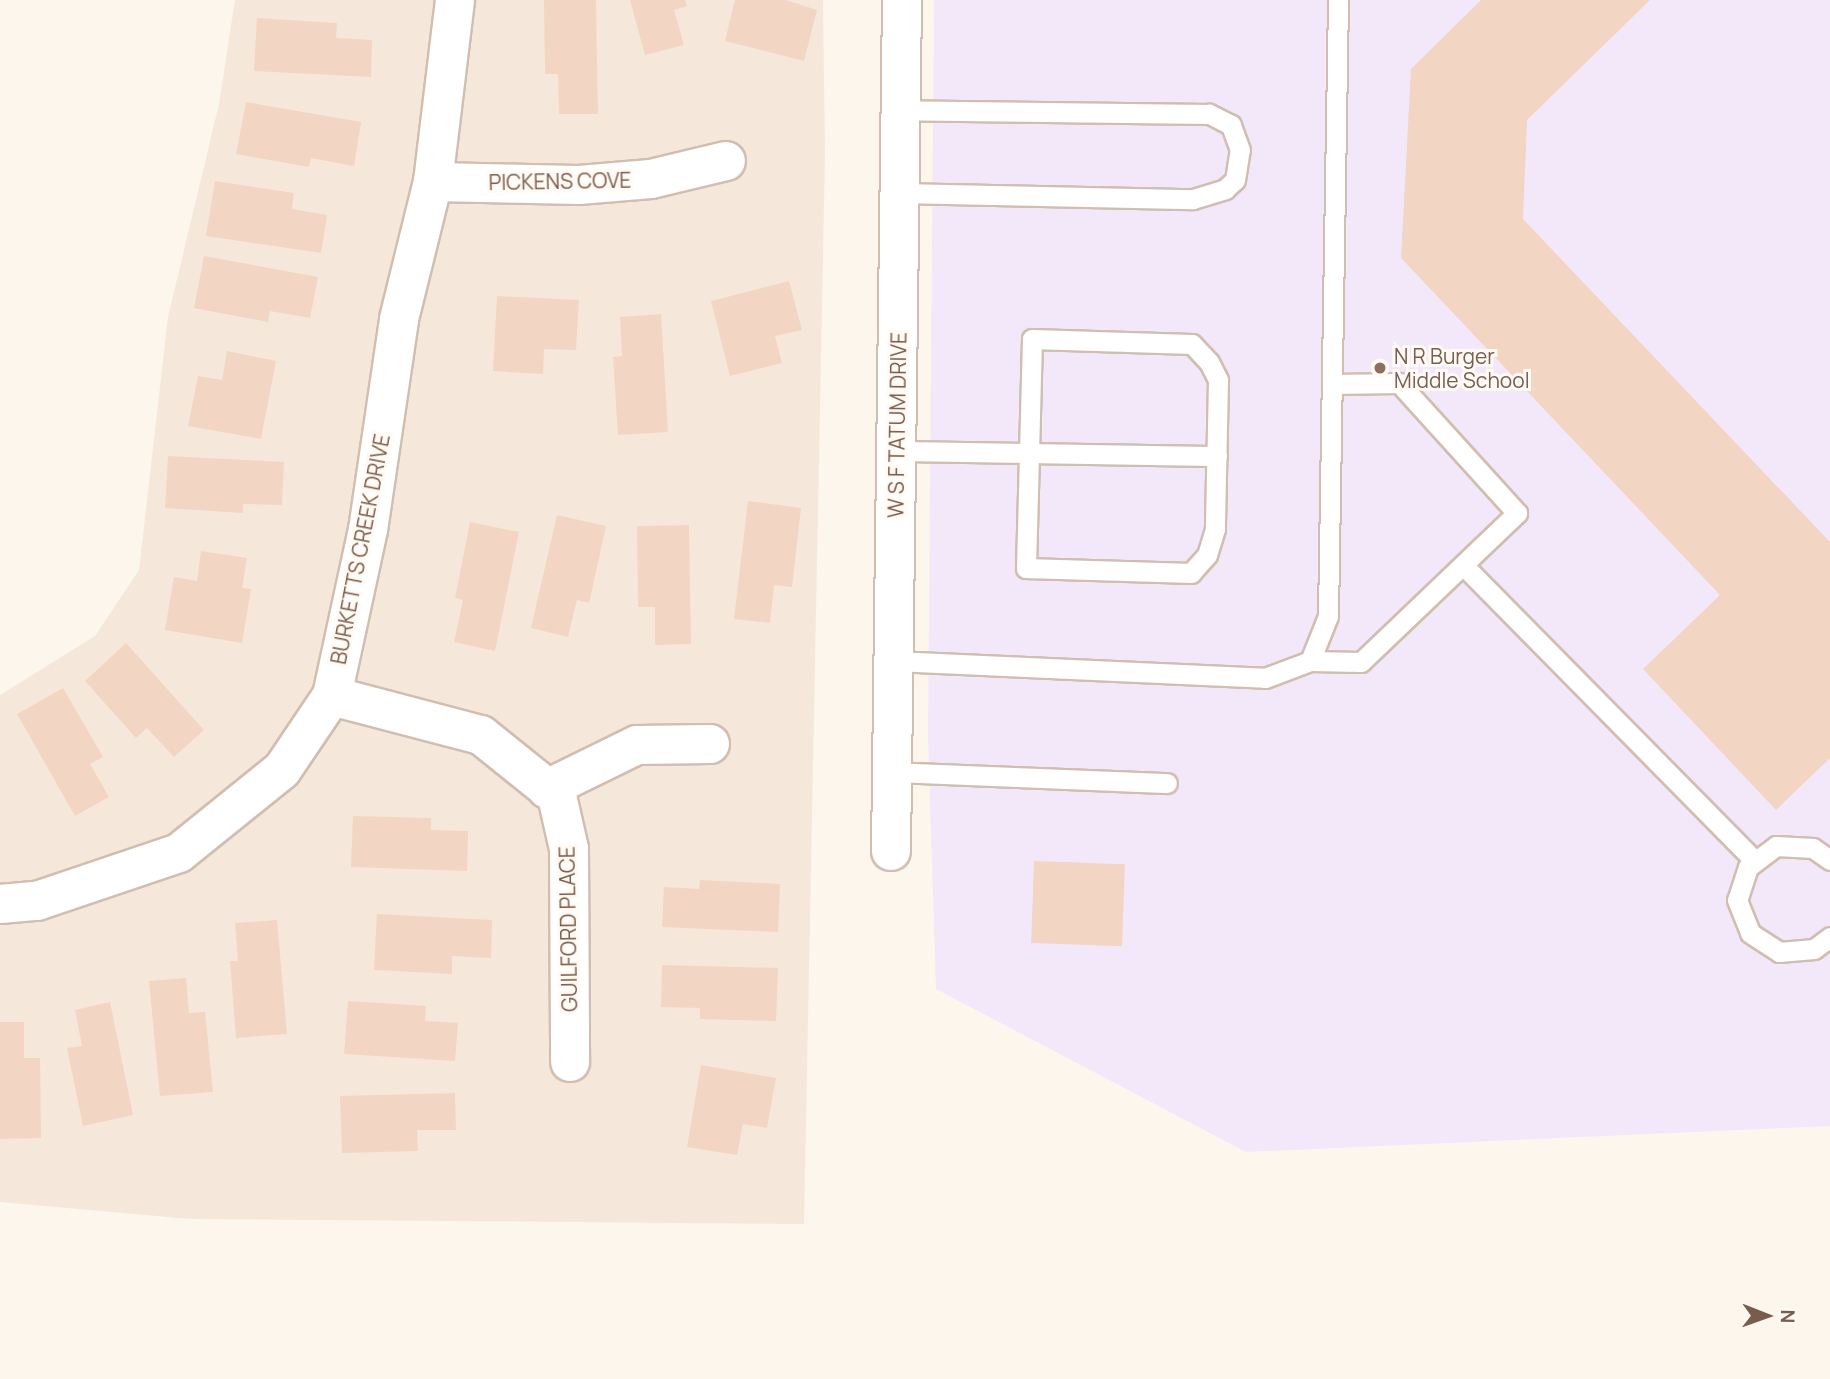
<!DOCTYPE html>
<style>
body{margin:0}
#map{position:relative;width:1830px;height:1379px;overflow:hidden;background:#fdf6ec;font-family:Manrope,sans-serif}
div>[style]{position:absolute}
.residential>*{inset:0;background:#f5e8da}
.education>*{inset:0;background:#f3e8fa}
.building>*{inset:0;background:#f3d5c3;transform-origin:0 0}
.roads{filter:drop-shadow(2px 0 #d1beb0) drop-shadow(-2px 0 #d1beb0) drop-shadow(0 2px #d1beb0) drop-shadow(0 -2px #d1beb0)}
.lane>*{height:19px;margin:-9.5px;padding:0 9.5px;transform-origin:9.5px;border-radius:9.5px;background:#fff}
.street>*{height:38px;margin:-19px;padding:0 19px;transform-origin:19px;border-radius:19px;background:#fff}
.secondary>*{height:38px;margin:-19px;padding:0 19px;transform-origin:19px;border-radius:19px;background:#fff}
.dots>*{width:19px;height:19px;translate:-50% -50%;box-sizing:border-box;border:4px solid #fffaf3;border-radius:50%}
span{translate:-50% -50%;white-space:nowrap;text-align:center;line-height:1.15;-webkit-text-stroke:6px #fffaf3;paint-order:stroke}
.street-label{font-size:21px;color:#7a5c4d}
.education-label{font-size:21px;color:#785e54}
.left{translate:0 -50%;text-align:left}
.north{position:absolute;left:1732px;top:1281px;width:70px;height:70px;-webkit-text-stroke:5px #fffaf3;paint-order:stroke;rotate:91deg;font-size:19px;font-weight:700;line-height:28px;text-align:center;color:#7a5c4d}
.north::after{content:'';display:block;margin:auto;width:24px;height:32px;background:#7a5c4d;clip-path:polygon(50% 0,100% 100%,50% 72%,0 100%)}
</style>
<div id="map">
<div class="residential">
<div style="clip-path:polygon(235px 0,823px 0,825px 154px,804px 1224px,190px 1219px,0 1202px,0 695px,95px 636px,139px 570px,168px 317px,219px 104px)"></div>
</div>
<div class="education">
<div style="clip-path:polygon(934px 0,1830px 0,1830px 1126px,1246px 1152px,936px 989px,928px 736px)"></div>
</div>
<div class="building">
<div style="clip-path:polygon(544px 0,596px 0,598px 114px,559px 114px,558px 74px,545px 74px)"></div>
<div style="clip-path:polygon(630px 0,685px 0,687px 6px,674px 10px,684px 45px,645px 55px)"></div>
<div style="clip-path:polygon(735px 0,786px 0,817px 10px,804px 61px,725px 41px)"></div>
<div style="clip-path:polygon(1481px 0,1650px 0,1527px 120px,1523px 219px,1830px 542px,1830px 758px,1776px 810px,1643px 669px,1720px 595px,1401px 258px,1411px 69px)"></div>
<div style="clip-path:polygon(257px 18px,337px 23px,336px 38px,372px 40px,371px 77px,254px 71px)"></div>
<div style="clip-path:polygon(246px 102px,361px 122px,354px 166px,311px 158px,309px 167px,236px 154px)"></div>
<div style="clip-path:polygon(215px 181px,294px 193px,292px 209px,327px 215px,321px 253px,206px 236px)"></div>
<div style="clip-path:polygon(204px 256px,318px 277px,310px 318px,270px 311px,268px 322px,194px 308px)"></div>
<div style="clip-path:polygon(789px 281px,802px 330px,775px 336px,782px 363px,730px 376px,711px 301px)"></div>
<div style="clip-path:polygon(497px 296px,579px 300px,576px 350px,544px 349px,543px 374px,493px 371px)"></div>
<div style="clip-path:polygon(661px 314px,668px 432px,618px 435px,613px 357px,622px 356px,620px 317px)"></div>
<div style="clip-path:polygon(227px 351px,276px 361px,261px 439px,188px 426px,198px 376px,222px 380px)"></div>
<div style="clip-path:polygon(168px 456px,284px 462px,282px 505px,243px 504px,243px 513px,165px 508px)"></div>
<div style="clip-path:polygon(748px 501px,801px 508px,792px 587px,774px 585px,770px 623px,734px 619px)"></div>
<div style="clip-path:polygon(557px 515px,606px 526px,589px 603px,577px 600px,568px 637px,531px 628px)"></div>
<div style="clip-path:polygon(470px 522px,519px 532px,495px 651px,454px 642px,463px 600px,455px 598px)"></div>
<div style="clip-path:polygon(689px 525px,691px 644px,655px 645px,655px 607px,638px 607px,637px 526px)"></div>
<div style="clip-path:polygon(201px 551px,247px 558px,242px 588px,251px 589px,242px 643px,165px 630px,174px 577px,197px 581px)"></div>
<div style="clip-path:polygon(126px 643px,204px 730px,174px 757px,147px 728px,136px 738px,85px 681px)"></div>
<div style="clip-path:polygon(63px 688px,103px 757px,90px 764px,109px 797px,75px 816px,17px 714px)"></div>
<div style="clip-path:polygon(353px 816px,431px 818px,431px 830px,468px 831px,467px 871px,351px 867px)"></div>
<div style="left:1034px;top:861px;width:91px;height:82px;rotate:2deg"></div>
<div style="clip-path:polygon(700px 880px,780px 884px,778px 932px,662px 927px,664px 887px,699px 889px)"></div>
<div style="clip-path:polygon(377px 914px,492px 920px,491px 958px,452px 956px,452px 974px,374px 970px)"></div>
<div style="clip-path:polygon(277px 920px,287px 1034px,236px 1038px,230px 961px,238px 961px,235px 923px)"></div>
<div style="clip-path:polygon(662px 965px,778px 968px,776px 1021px,700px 1019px,700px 1008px,661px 1007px)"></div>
<div style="clip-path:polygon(186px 978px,189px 1013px,205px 1012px,213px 1092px,160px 1096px,149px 981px)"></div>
<div style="clip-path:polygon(348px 1001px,426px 1006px,425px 1021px,458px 1023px,455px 1061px,344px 1054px)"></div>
<div style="clip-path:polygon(110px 1002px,133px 1115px,83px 1126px,67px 1048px,82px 1046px,75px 1010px)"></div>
<div style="clip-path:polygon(0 1022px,24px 1022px,24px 1058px,40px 1058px,41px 1138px,0 1139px)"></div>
<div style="clip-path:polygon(701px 1065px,776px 1078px,767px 1128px,743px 1124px,737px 1155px,687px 1147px)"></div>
<div style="clip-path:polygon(455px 1093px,456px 1130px,417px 1130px,418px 1151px,342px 1153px,340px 1096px)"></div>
</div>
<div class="roads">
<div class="lane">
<div style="left:899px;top:193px;width:294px;rotate:1.2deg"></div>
<div style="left:1193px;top:199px;width:34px;rotate:-17deg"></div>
<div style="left:1225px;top:189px;width:13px;rotate:-42deg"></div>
<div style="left:1235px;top:180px;width:30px;rotate:-81deg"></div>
<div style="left:1240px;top:150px;width:27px;rotate:-110deg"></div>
<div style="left:1231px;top:125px;width:25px;rotate:-153deg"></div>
<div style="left:1209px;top:114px;width:309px;rotate:-179.3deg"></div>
<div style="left:1032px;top:339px;width:160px;rotate:1.8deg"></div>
<div style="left:1192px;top:344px;width:25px;rotate:47deg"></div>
<div style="left:1209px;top:362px;width:20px;rotate:63deg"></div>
<div style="left:1218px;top:380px;width:149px;rotate:91.2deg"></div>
<div style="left:1215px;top:529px;width:27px;rotate:107deg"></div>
<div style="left:1207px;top:555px;width:24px;rotate:132deg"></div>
<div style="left:1191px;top:573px;width:165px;rotate:-178.3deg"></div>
<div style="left:1026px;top:568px;width:229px;rotate:-88.5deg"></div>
<div style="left:897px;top:451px;width:320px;rotate:0.9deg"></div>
<div style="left:1463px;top:565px;width:414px;rotate:45.4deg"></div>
<div style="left:894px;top:661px;width:371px;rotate:2.6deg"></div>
<div style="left:1265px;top:678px;width:48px;rotate:-20.7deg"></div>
<div style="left:1310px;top:661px;width:48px;rotate:-68.2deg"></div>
<div style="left:1328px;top:616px;width:616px;rotate:-89.07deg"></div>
<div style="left:1310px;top:661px;width:51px;rotate:1.1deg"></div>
<div style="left:1361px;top:662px;width:216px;rotate:-43.7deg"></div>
<div style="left:1517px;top:513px;width:176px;rotate:-132.2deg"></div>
<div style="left:1399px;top:383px;width:67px;rotate:179.1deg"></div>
<div style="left:892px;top:772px;width:275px;rotate:2.3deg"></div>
<div style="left:1830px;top:860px;width:21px;rotate:-145deg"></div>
<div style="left:1813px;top:848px;width:37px;rotate:-177deg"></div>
<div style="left:1776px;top:846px;width:35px;rotate:143deg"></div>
<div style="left:1748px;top:867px;width:35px;rotate:108deg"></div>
<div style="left:1737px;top:900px;width:35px;rotate:68deg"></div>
<div style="left:1750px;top:933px;width:35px;rotate:33deg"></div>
<div style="left:1779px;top:952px;width:35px;rotate:-5deg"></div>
<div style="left:1814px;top:949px;width:20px;rotate:-37deg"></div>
</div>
<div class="street">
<div style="left:433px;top:182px;width:146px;rotate:1.2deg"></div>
<div style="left:579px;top:185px;width:72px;rotate:-4.8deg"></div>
<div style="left:651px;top:179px;width:77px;rotate:-13.5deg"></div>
<div style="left:332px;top:696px;width:154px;rotate:14.7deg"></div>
<div style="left:481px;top:735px;width:97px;rotate:38.8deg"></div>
<div style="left:557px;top:796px;width:54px;rotate:77.2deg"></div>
<div style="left:569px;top:849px;width:213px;rotate:89.7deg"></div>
<div style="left:547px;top:789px;width:100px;rotate:-26.1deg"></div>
<div style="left:637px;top:745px;width:73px;rotate:-0.8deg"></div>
<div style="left:0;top:904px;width:37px;rotate:-5deg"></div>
<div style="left:37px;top:901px;width:150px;rotate:-18.7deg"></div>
<div style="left:179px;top:853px;width:132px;rotate:-38.9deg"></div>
<div style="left:282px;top:770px;width:89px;rotate:-56deg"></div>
<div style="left:332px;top:696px;width:170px;rotate:-77.8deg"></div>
<div style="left:368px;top:530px;width:213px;rotate:-81.6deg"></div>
<div style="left:399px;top:319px;width:141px;rotate:-76.1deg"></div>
<div style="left:433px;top:182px;width:183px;rotate:-83.1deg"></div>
</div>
<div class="secondary">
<div style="left:891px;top:851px;width:851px;rotate:-89.26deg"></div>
</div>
</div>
<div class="dots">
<div style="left:1380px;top:368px;background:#8d6e63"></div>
</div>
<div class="street-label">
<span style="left:560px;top:181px;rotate:-1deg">PICKENS COVE</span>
<span style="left:897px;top:425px;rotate:-89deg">W S F TATUM DRIVE</span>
<span style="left:360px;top:549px;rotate:-79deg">BURKETTS CREEK DRIVE</span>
<span style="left:568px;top:929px;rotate:-91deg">GUILFORD PLACE</span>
</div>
<div class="education-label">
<span class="left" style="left:1394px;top:368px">N R Burger<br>Middle School</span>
</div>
<div class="north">N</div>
</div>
